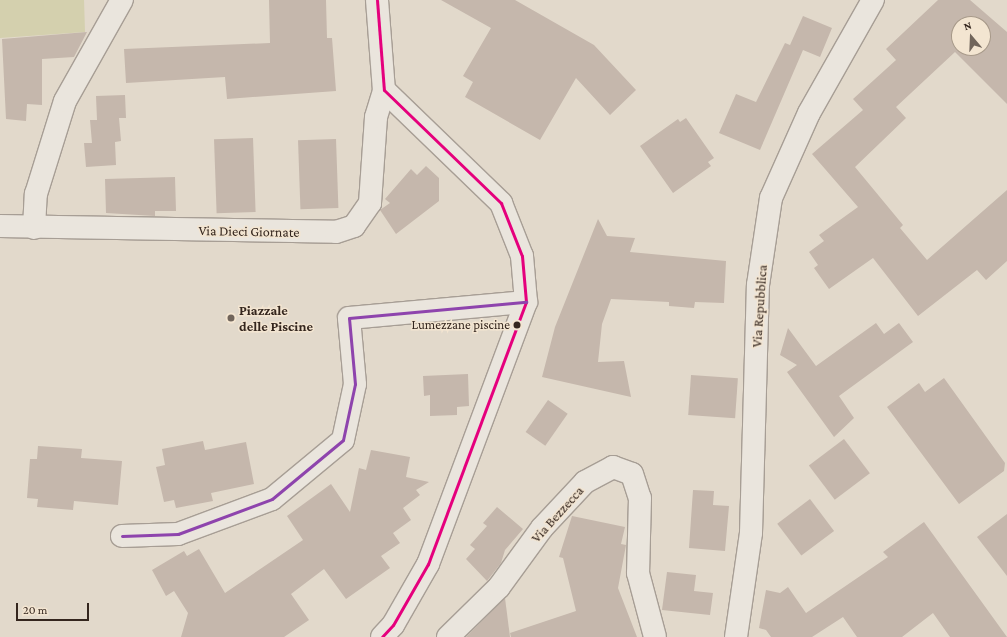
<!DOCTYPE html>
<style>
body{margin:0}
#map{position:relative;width:1007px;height:637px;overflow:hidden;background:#e2d9cb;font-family:"Crimson Pro",serif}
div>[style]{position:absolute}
.green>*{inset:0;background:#d4d0ae}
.building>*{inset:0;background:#c5b7ac;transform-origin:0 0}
.roads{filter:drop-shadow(1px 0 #a79e95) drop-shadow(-1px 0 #a79e95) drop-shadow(0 1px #a79e95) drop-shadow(0 -1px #a79e95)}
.minor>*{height:22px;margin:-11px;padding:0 11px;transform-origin:11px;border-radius:11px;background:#eae5dd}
.bus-1>*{height:3px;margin:-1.5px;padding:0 1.5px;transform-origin:1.5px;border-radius:1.5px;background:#e5007d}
.bus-2>*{height:3px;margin:-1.5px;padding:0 1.5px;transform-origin:1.5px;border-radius:1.5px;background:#8e44ad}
.dots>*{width:11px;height:11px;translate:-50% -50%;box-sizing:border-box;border:2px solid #f3e5d1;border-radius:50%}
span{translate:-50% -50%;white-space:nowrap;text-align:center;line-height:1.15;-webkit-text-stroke:3px #f3e5d1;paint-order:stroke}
.bus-label{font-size:13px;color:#34261e}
.right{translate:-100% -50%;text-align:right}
.street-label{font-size:14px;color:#34261e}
.poi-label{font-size:14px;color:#34261e;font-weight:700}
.left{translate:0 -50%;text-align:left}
.north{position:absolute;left:951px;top:16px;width:40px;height:40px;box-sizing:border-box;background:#f3e5d1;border:1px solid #a79989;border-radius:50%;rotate:341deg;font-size:11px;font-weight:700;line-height:16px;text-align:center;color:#34261e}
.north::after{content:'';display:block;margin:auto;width:14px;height:18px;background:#71655b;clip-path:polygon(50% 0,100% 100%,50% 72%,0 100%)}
.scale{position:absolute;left:16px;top:603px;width:73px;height:18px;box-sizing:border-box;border:2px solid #34261e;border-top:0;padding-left:5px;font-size:12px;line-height:14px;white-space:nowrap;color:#34261e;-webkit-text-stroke:3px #f3e5d1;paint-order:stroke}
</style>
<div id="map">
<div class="green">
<div style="clip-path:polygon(0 0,84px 0,85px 32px,0 38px)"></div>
</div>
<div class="building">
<div style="clip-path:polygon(269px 0,326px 0,327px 38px,332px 38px,336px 91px,227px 99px,225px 77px,126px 83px,124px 49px,270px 43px)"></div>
<div style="clip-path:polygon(441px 0,515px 0,594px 45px,636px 90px,610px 115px,576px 78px,540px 140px,465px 97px,473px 82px,463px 76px,491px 28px)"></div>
<div style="clip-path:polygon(evenodd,938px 0,970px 0,1007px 32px,1007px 104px,955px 52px,896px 107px,906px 118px,855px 167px,903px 225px,900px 228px,927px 260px,1007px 190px,1007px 261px,986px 280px,977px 270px,918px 316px,873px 258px,829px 289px,814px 268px,818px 265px,809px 252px,824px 241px,819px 235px,858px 207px,812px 154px,863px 110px,853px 99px,896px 60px,886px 49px,938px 0,959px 24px,983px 24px,983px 48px,959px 48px,959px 24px)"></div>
<div style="clip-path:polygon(803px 16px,832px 28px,820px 57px,803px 50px,760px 150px,719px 133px,736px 94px,756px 102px,785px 43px,790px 45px)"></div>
<div style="clip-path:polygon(87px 32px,74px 57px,42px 59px,42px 105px,27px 104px,26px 121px,6px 119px,2px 39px)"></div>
<div style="clip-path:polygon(125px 95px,126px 118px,119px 118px,121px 141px,115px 142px,116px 165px,86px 167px,84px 143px,92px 143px,90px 120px,97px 120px,96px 96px)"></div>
<div style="clip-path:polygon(686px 118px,714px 158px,708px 162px,711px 166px,673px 193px,640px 146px,678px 119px,680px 122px)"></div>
<div style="left:253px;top:138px;width:74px;height:39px;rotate:88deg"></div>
<div style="left:336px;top:139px;width:69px;height:38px;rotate:88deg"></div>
<div style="clip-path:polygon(426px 166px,439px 178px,439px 201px,396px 234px,380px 210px,390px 203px,385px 199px,411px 169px,417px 175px)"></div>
<div style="clip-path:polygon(175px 177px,176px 211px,155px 211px,155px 216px,106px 213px,105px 179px)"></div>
<div style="clip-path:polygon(598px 219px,607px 236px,635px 238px,630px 252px,726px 261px,724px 303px,695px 302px,694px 308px,669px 306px,669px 302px,611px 299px,602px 324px,598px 362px,624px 361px,631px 397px,542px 377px,555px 327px)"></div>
<div style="clip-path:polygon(876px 323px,884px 334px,899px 323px,913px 342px,839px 396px,854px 418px,834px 437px,787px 372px,797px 365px,780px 355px,788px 328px,816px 366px)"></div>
<div style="clip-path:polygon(468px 374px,469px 406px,457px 407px,457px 415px,430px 416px,430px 395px,424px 396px,423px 376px)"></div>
<div style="left:691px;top:375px;width:47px;height:40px;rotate:4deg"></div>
<div style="clip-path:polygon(944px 378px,1005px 463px,1004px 471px,959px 504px,887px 407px,919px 383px,925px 392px)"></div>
<div style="left:548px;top:400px;width:24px;height:39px;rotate:35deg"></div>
<div style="left:844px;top:439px;width:43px;height:44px;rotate:53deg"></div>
<div style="clip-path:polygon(203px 441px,205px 450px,246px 442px,254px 484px,211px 493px,213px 501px,176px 508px,174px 500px,164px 502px,156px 467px,165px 465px,162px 449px)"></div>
<div style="clip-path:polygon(38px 446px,82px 449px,81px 458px,122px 461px,118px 505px,74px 501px,73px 510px,37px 507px,38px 499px,27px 498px,30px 459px,37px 459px)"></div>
<div style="clip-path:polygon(371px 450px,410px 457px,406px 477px,429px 482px,416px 490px,420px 495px,403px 508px,411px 520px,393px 533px,400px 543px,381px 556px,390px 568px,346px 599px,324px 569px,291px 594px,309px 620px,284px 637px,181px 637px,188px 613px,174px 591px,166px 596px,152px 570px,184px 551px,187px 556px,199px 549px,225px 593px,303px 540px,287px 516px,331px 484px,350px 512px,359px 468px,366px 470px)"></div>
<div style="clip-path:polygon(693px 490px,714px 491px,713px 505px,729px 506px,725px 551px,689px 548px)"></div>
<div style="left:810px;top:499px;width:40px;height:41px;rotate:53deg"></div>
<div style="clip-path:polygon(497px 507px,523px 529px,505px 550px,501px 563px,487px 581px,466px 559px,475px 549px,470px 545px,487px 526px,483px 523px)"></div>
<div style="clip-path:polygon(1007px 514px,1007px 576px,977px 537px)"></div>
<div style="clip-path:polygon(572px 516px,625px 527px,621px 544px,626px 545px,618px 588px,637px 637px,511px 637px,510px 633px,576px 611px,563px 558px,559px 557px)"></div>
<div style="clip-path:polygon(924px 522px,1007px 637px,950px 637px,933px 613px,902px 637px,857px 637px,843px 617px,812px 637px,771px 637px,766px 630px,759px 628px,766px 590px,780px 593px,788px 587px,806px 613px,888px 557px,883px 552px)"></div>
<div style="clip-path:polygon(667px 572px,696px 575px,694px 591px,713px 593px,710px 615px,662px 610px)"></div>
<div style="clip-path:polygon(505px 598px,510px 637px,466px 637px)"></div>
</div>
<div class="roads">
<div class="minor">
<div style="left:377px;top:0;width:90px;rotate:85.6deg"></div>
<div style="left:384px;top:90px;width:163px;rotate:44deg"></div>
<div style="left:501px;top:203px;width:57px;rotate:68.4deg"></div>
<div style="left:522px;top:256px;width:46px;rotate:85deg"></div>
<div style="left:526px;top:302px;width:280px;rotate:110.5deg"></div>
<div style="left:428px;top:564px;width:70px;rotate:119.8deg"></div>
<div style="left:393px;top:625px;width:16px;rotate:133deg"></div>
<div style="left:0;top:226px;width:336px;rotate:1deg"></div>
<div style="left:336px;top:232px;width:19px;rotate:-18deg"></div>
<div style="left:354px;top:226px;width:28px;rotate:-55deg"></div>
<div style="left:370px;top:203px;width:86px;rotate:-86deg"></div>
<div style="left:376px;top:117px;width:28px;rotate:-73deg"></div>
<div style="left:34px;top:228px;width:34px;rotate:-87deg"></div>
<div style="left:36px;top:194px;width:97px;rotate:-72.7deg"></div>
<div style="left:65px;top:101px;width:116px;rotate:-60.6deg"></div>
<div style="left:122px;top:536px;width:56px;rotate:-2deg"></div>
<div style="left:178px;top:534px;width:100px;rotate:-20.4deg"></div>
<div style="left:272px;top:499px;width:92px;rotate:-39.7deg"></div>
<div style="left:343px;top:440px;width:57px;rotate:-77.9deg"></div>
<div style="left:355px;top:384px;width:66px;rotate:-95.2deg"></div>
<div style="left:349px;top:318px;width:178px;rotate:-5.2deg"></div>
<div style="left:448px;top:637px;width:71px;rotate:-44.4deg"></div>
<div style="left:499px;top:587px;width:73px;rotate:-53.9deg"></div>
<div style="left:542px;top:528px;width:63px;rotate:-46.9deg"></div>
<div style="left:585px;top:482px;width:32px;rotate:-28deg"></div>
<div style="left:613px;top:467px;width:20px;rotate:20deg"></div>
<div style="left:632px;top:474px;width:25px;rotate:72deg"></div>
<div style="left:640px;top:498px;width:75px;rotate:91.5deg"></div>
<div style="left:638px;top:573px;width:66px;rotate:75.1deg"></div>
<div style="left:736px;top:637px;width:105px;rotate:-81.8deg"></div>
<div style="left:751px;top:533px;width:248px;rotate:-88.4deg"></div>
<div style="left:758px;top:285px;width:88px;rotate:-81.5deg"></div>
<div style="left:771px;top:198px;width:93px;rotate:-65.9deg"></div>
<div style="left:809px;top:113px;width:130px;rotate:-60.5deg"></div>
</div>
</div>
<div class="bus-1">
<div style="left:377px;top:0;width:90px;rotate:85.6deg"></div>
<div style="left:384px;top:90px;width:163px;rotate:44deg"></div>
<div style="left:501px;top:203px;width:57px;rotate:68.4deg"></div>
<div style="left:522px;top:256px;width:46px;rotate:85deg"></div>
<div style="left:526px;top:302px;width:280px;rotate:110.5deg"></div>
<div style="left:428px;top:564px;width:70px;rotate:119.8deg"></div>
<div style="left:393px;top:625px;width:16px;rotate:133deg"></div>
</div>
<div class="bus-2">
<div style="left:122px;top:536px;width:56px;rotate:-2deg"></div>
<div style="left:178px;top:534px;width:100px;rotate:-20.4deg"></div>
<div style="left:272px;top:499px;width:92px;rotate:-39.7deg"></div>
<div style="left:343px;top:440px;width:57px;rotate:-77.9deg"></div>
<div style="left:355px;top:384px;width:66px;rotate:-95.2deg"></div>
<div style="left:349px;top:318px;width:178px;rotate:-5.2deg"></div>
</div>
<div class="dots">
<div style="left:231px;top:318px;background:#71655b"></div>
<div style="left:517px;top:325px;background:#34261e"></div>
</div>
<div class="bus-label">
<span class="right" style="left:510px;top:325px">Lumezzane piscine</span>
</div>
<div class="street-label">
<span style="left:249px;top:231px;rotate:1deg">Via Dieci Giornate</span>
<span style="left:759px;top:306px;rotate:-86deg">Via Repubblica</span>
<span style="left:557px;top:514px;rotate:-48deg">Via Bezzecca</span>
</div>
<div class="poi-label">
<span class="left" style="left:239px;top:318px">Piazzale<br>delle Piscine</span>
</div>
<div class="north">N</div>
<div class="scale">20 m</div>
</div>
